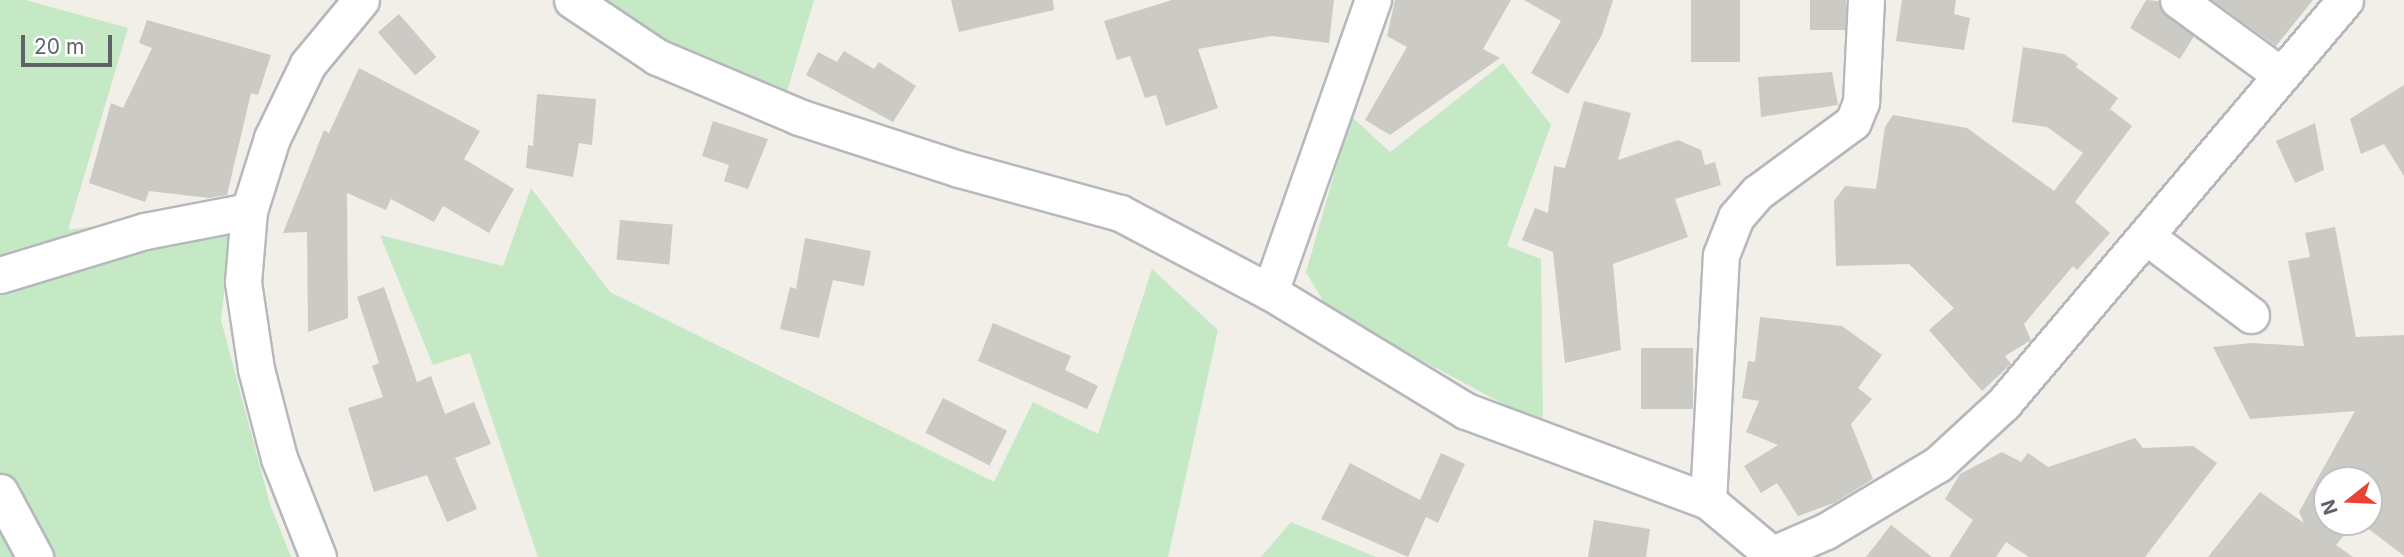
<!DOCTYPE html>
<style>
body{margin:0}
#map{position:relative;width:2404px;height:557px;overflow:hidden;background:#f1efe8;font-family:Inter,sans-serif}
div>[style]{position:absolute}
.green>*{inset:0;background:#c5e8c5}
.building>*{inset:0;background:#cccac5;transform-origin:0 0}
.roads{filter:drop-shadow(2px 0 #b5b8bc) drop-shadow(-2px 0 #b5b8bc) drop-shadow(0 2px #b5b8bc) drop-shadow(0 -2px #b5b8bc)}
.minor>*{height:35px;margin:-17.5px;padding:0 17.5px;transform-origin:17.5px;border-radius:17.5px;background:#fff}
span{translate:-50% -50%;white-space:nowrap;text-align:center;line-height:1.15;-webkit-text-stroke:5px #fff;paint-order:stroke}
.north{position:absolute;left:2313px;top:466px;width:70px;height:70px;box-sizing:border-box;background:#fff;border:2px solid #bfc1c3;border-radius:50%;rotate:252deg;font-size:19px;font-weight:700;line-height:28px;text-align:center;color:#5f6368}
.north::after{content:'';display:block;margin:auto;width:24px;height:32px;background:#ea4335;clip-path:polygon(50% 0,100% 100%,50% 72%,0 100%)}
.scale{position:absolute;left:21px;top:35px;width:91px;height:32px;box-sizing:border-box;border:4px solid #5f6368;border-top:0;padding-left:9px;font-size:21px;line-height:24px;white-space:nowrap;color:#5f6368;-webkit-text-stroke:5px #fff;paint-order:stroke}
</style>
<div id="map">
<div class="green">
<div style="clip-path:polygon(0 0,25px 0,128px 28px,68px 230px,234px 206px,221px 320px,270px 504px,291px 557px,0 557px)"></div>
<div style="clip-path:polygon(591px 0,814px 0,786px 95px,612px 19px)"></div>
<div style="clip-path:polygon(1503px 63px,1551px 125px,1507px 246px,1541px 259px,1543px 425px,1329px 311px,1306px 272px,1351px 116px,1390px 152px)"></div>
<div style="clip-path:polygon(531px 188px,610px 292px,994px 482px,1033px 402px,1098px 434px,1152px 269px,1218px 330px,1168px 557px,538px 557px,470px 353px,433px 365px,380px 235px,503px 266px)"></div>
<div style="clip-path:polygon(1291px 522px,1376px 557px,1261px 557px)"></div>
</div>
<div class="building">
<div style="clip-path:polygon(951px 0,1053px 0,1054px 10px,959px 32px)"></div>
<div style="clip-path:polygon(1172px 0,1334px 0,1329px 43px,1272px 36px,1198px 49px,1218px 108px,1166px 126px,1156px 95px,1145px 98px,1130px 56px,1117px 60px,1104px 21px)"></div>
<div style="clip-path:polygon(1395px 0,1511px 0,1483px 49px,1500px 58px,1390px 135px,1365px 120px,1407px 47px,1387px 36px)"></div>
<div style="clip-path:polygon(1524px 0,1613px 0,1602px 35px,1568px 94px,1531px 73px,1561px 21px)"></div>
<div style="left:1691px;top:0;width:49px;height:62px"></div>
<div style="left:1810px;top:0;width:36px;height:30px"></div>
<div style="clip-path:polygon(1902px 0,1956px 0,1954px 14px,1970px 18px,1964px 50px,1896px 41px)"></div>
<div style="clip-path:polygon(2146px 0,2158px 1px,2166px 16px,2194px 36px,2180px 59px,2130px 28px)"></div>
<div style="clip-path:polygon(2212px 0,2313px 0,2276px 46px)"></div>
<div style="left:399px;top:14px;width:57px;height:28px;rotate:49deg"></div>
<div style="clip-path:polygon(147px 20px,271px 55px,258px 95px,251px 93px,227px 195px,209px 198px,149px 191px,145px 202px,89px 183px,111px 103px,123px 108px,152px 48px,139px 43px)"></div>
<div style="clip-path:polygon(2023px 47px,2064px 54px,2078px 64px,2076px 67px,2118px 98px,2110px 109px,2132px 126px,2075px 202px,2110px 233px,2077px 270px,2073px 266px,2024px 324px,2031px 340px,2005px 356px,2011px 364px,1982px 391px,1929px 330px,1954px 308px,1909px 264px,1836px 266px,1834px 201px,1845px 186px,1876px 189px,1885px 127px,1893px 115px,1967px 128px,2054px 191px,2083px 153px,2047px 127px,2012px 122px)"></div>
<div style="clip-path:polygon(844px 51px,874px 69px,879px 62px,916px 86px,893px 122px,806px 75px,818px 52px,837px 62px)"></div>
<div style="clip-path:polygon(359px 68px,480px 131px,464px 159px,514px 189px,489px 233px,443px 206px,434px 222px,391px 199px,386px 210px,347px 193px,348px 318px,308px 332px,307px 232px,283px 233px,324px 130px,329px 133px)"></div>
<div style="clip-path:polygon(1832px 72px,1838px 105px,1761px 117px,1758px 77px)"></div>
<div style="clip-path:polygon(2404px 85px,2404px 176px,2384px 144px,2361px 154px,2350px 119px)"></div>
<div style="clip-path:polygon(537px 94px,596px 99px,592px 145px,579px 143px,573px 177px,526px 168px,528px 145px,533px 146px)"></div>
<div style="clip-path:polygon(1584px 101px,1631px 113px,1618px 160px,1678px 140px,1701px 150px,1705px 165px,1715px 162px,1721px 185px,1675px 199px,1688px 237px,1613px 264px,1621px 350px,1565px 363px,1553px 252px,1522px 240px,1535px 208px,1548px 213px,1554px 166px,1565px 168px)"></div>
<div style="clip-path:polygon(713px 121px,768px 139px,748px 189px,724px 181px,729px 165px,702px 156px)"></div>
<div style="clip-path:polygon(2315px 123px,2324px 170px,2295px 183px,2276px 141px)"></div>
<div style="left:620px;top:220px;width:53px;height:40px;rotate:5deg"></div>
<div style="clip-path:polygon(evenodd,2335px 227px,2356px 337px,2404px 335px,2404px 556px,2366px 527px,2362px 533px,2351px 527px,2336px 545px,2353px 557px,2208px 557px,2260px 492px,2304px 523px,2299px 512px,2355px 411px,2250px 419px,2213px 347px,2251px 343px,2304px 346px,2288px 261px,2310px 257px,2305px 233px,2335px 227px,2327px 480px,2369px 480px,2369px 522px,2327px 522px,2327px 480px)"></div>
<div style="clip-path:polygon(805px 238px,871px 251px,864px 286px,833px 280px,819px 338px,780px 329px,790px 287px,796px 289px)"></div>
<div style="clip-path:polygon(384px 287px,417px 382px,431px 376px,445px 414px,474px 402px,491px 444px,455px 458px,477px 509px,447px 522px,427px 475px,374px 492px,348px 408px,383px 397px,372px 366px,379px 363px,357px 297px)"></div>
<div style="clip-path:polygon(1760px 317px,1842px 326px,1882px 355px,1858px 388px,1872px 399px,1851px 424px,1873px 479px,1834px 503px,1798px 516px,1777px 483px,1761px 493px,1744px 466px,1778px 445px,1746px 432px,1759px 401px,1742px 398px,1748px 361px,1755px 362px)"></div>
<div style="clip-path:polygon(993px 323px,1071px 356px,1065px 370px,1098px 386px,1087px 409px,978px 361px)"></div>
<div style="left:1693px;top:348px;width:61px;height:52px;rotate:90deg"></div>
<div style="left:943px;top:398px;width:72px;height:39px;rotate:27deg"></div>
<div style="clip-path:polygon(2135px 438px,2143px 448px,2193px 446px,2217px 463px,2145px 557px,2029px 557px,2006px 542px,1996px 557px,1949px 557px,1973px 520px,1945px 499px,1960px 474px,2002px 452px,2021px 462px,2028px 453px,2048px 467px)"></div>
<div style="clip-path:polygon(1441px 453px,1465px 464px,1438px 523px,1426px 517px,1408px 557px,1321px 519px,1350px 463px,1420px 500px)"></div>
<div style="clip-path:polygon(1594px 520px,1650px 529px,1646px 557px,1588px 557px)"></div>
<div style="clip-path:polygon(1891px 525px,1932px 557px,1866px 557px)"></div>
</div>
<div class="roads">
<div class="minor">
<div style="left:572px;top:0;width:102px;rotate:33.8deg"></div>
<div style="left:657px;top:57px;width:154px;rotate:22.9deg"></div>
<div style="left:799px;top:117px;width:168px;rotate:18deg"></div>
<div style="left:959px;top:169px;width:167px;rotate:15.3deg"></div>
<div style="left:1120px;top:213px;width:170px;rotate:27.8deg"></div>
<div style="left:1270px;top:292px;width:229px;rotate:31.3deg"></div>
<div style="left:1466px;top:411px;width:258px;rotate:20.4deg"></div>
<div style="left:1708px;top:501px;width:87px;rotate:39.9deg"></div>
<div style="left:2178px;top:0;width:127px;rotate:36.1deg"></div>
<div style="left:2147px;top:237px;width:130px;rotate:36.9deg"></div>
<div style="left:0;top:275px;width:152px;rotate:-16.9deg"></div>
<div style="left:145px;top:231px;width:106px;rotate:-10.9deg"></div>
<div style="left:1270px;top:292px;width:310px;rotate:-70.6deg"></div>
<div style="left:0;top:492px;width:74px;rotate:61.7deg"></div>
<div style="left:1708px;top:501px;width:246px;rotate:-87deg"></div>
<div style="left:1721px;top:255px;width:41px;rotate:-68.5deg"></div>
<div style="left:1736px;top:217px;width:33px;rotate:-49deg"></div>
<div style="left:1758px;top:192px;width:118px;rotate:-36.4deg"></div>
<div style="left:1853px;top:122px;width:22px;rotate:-68deg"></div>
<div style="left:1861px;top:102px;width:102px;rotate:-87.2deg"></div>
<div style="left:1773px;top:554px;width:58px;rotate:-23.5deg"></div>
<div style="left:1826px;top:531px;width:131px;rotate:-30.9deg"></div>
<div style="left:1938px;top:464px;width:90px;rotate:-42.7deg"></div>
<div style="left:2004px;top:403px;width:528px;rotate:-49.76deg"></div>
<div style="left:318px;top:557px;width:106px;rotate:-111.5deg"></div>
<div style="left:279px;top:458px;width:92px;rotate:-104.5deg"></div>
<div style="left:256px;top:369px;width:88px;rotate:-98.5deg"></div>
<div style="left:243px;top:282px;width:71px;rotate:-85.2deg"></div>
<div style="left:249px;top:211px;width:77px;rotate:-72.5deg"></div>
<div style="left:272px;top:138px;width:82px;rotate:-64.1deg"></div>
<div style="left:308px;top:64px;width:83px;rotate:-50.4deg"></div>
</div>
</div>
<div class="north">N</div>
<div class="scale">20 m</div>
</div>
